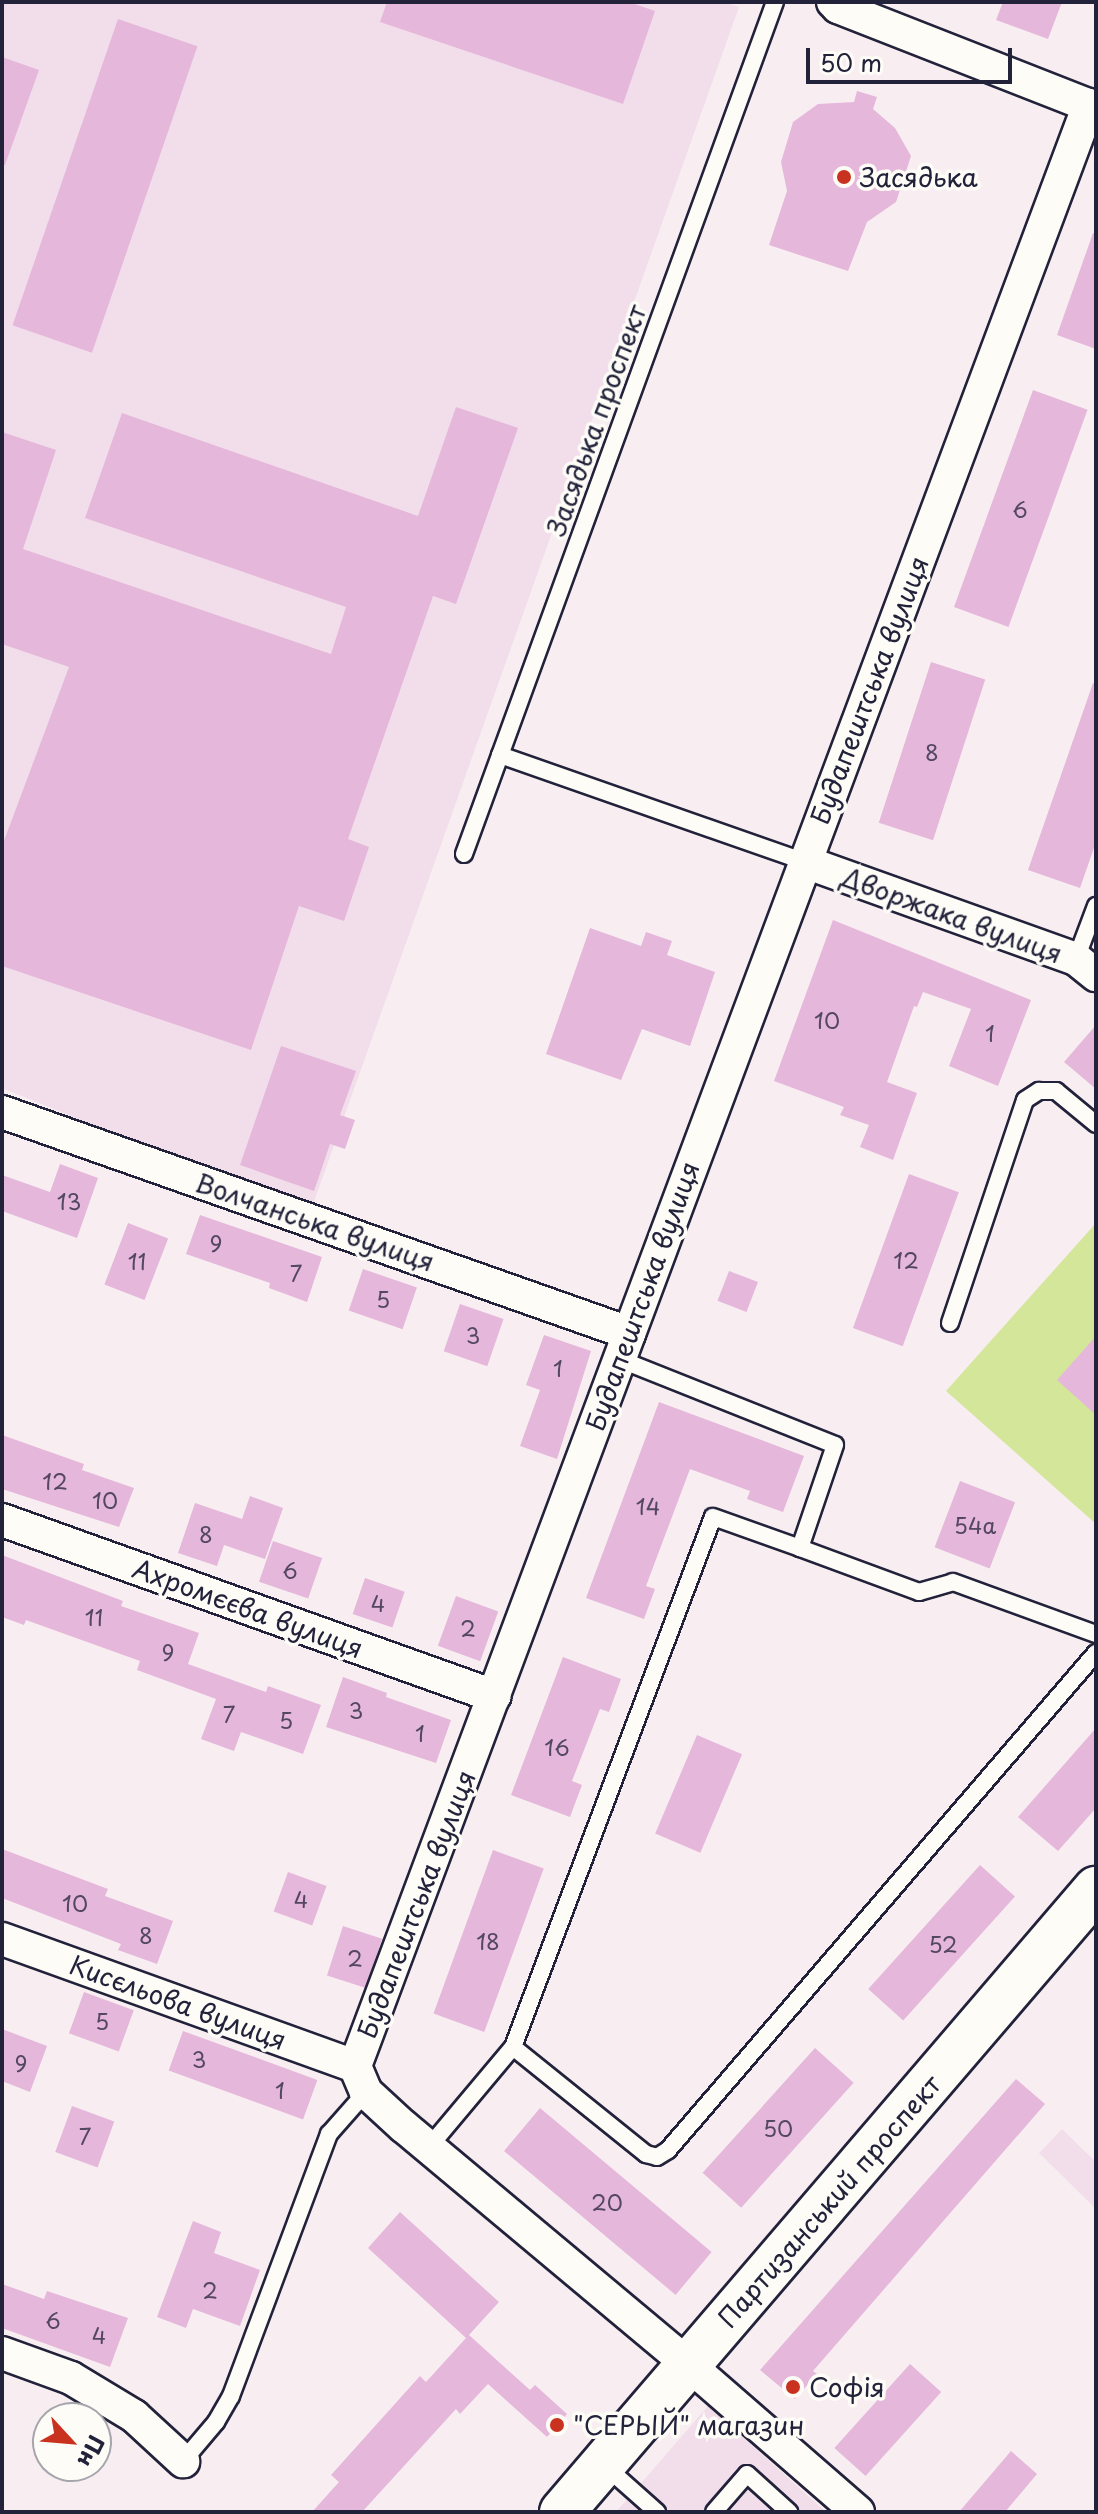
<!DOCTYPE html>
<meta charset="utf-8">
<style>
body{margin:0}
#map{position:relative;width:1098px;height:2514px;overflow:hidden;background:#f8eef1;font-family:"Playpen Sans",sans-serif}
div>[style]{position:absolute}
.built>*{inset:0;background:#f2deea}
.green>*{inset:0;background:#d3e69a}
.building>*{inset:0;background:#e5b7da;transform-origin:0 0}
.roads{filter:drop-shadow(2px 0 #22223b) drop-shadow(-2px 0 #22223b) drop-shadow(0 2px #22223b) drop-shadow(0 -2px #22223b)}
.lane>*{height:16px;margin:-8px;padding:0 8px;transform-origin:8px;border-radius:8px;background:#fdfcf7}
.street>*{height:32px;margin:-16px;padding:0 16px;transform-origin:16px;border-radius:16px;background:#fdfcf7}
.secondary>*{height:44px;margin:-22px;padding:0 22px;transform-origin:22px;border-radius:22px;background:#fdfcf7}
.dots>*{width:22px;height:22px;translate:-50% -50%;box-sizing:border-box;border:4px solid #fdfcf7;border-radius:50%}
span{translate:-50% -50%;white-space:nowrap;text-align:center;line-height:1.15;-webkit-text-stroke:7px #fdfcf7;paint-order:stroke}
.number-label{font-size:22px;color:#534763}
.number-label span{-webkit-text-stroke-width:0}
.poi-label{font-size:26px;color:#22223b}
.left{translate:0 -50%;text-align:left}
.street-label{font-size:26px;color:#22223b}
.frame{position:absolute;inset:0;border:4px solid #22223b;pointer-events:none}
.north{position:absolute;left:32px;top:2402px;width:80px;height:80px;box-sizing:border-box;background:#fdfcf7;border:2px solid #a5a5ac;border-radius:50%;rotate:116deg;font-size:22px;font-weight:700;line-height:32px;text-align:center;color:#22223b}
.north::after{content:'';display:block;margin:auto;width:28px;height:36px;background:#c8321e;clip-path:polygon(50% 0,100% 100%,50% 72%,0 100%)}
.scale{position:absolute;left:806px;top:48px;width:206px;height:36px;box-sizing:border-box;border:4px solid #22223b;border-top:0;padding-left:10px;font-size:24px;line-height:28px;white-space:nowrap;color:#22223b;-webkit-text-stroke:6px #fdfcf7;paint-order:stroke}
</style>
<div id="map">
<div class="built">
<div style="clip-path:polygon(2px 2px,724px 2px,739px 7px,310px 1213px,2px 1088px)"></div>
<div style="clip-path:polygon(1062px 2129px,1096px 2162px,1096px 2209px,1039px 2153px)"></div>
<div style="clip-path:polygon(708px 2406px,826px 2512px,616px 2512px)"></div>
</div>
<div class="green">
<div style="clip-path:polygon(1096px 1223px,1096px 1524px,946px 1391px)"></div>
</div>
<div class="building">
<div style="clip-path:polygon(387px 2px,629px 2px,655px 11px,623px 104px,380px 22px)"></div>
<div style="clip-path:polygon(1003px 2px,1062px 2px,1048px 39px,996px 20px)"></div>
<div style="left:118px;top:19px;width:84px;height:324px;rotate:19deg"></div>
<div style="clip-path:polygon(2px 57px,39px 70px,5px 165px,2px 165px)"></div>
<div style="clip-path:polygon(857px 91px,877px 97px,873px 109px,895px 128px,911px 156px,896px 202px,867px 222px,848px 271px,769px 245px,787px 191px,781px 162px,793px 122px,818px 104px,854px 102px)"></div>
<div style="clip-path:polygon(1093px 233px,1096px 234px,1096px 349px,1057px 335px)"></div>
<div style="left:1033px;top:390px;width:58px;height:231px;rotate:20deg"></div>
<div style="clip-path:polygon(456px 407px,518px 428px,456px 604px,433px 596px,348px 839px,369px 847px,344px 921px,299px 906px,251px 1050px,2px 966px,2px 846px,69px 667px,2px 644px,2px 432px,56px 450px,23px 549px,331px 654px,346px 607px,85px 518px,122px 413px,418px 516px)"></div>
<div style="left:931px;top:662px;width:57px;height:169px;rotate:18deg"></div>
<div style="clip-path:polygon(1093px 683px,1096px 684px,1096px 842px,1080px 888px,1028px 870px)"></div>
<div style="clip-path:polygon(833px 920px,1031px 1000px,998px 1086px,949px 1066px,971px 1009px,923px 992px,917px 1007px,914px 1006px,887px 1082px,917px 1093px,893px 1160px,860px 1147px,869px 1125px,840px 1115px,844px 1107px,774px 1081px)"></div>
<div style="clip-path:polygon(590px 928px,641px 946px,646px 932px,672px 941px,667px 955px,715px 972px,690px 1046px,642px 1029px,621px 1080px,546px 1054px)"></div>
<div style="clip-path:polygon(1096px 1025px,1096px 1089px,1064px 1062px)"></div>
<div style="clip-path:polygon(281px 1046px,356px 1071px,340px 1115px,355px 1120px,345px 1149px,330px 1144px,314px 1191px,240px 1165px)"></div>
<div style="clip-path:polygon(60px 1164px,98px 1178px,77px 1238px,2px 1211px,2px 1175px,50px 1192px)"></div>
<div style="left:909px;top:1174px;width:53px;height:164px;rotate:20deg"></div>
<div style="clip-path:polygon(200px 1215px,322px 1257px,307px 1302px,269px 1288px,270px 1283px,186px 1254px)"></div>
<div style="left:128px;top:1223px;width:43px;height:66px;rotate:21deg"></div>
<div style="left:363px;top:1269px;width:57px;height:44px;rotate:19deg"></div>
<div style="left:729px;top:1271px;width:31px;height:32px;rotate:21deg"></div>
<div style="left:460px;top:1304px;width:46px;height:50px;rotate:19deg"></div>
<div style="clip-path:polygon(544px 1335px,591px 1351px,557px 1459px,520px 1446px,540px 1390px,526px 1385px)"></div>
<div style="clip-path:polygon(1096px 1336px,1096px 1415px,1057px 1380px)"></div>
<div style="clip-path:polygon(659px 1402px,804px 1456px,783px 1512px,747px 1499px,750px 1491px,690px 1469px,646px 1586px,655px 1589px,644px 1619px,586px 1598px)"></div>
<div style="clip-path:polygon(2px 1435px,84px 1464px,82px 1470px,134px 1488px,119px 1527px,2px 1489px)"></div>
<div style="left:960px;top:1481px;width:59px;height:71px;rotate:21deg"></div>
<div style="clip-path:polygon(250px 1496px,283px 1508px,265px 1559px,224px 1545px,217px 1566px,178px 1553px,195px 1503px,242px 1519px)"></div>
<div style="left:273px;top:1541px;width:52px;height:43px;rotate:19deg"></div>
<div style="clip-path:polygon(2px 1555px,123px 1601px,121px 1606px,199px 1633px,188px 1664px,266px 1692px,268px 1686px,321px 1705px,303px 1754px,241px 1732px,234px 1751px,201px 1739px,216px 1699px,137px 1670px,140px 1661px,26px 1620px,24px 1625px,2px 1617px)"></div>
<div style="left:365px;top:1578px;width:42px;height:38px;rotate:19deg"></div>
<div style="left:456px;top:1596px;width:45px;height:53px;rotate:20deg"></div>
<div style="clip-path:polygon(563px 1657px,621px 1679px,609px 1712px,600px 1709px,572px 1781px,582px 1785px,570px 1817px,511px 1795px)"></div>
<div style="clip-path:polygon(343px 1677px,387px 1693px,386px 1697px,451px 1720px,436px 1763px,326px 1727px)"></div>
<div style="clip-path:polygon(1096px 1728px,1096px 1808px,1058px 1851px,1018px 1817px)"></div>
<div style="left:697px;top:1735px;width:49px;height:107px;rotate:23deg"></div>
<div style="clip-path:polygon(2px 1849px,108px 1889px,105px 1896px,173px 1921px,157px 1964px,118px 1950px,121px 1944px,2px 1898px)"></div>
<div style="left:493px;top:1850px;width:54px;height:174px;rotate:20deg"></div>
<div style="left:980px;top:1865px;width:47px;height:167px;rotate:42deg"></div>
<div style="left:288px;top:1872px;width:41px;height:42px;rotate:20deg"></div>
<div style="left:343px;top:1926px;width:41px;height:52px;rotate:18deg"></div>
<div style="left:84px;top:1992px;width:53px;height:44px;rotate:20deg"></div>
<div style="clip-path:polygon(2px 2029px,47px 2046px,30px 2092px,2px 2081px)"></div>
<div style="left:183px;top:2031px;width:143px;height:42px;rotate:20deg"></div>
<div style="left:815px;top:2048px;width:52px;height:168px;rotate:42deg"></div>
<div style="clip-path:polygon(1016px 2079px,1045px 2104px,813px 2371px,817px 2374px,795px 2399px,760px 2370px)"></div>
<div style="left:72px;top:2106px;width:45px;height:49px;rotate:20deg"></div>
<div style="left:540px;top:2108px;width:224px;height:56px;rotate:40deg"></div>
<div style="clip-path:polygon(400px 2212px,499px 2302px,469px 2335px,530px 2390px,535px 2385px,567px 2414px,547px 2437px,488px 2384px,460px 2414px,456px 2409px,362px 2512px,312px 2512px,339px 2482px,331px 2475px,420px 2376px,426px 2382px,466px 2338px,368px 2248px)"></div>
<div style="clip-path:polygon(193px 2221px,221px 2232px,214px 2253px,260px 2270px,240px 2326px,193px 2309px,186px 2328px,157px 2317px)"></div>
<div style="clip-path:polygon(2px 2284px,44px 2299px,47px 2291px,128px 2318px,110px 2367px,2px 2328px)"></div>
<div style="left:910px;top:2364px;width:42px;height:113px;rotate:42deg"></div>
<div style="clip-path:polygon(1011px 2451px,1037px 2474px,1005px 2512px,959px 2512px)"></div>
</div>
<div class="roads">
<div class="lane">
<div style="left:500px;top:755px;width:323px;rotate:19.3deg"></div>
<div style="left:464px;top:854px;width:907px;rotate:-69.95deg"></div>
<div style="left:1076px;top:959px;width:57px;rotate:-69.3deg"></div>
<div style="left:950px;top:1323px;width:235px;rotate:-71.4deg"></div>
<div style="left:1025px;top:1100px;width:17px;rotate:-33deg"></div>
<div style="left:1039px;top:1091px;width:17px"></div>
<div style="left:1056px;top:1091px;width:52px;rotate:39.5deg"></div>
<div style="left:619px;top:1359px;width:232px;rotate:21.7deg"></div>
<div style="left:835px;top:1445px;width:109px;rotate:108.8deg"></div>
<div style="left:800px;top:1548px;width:127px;rotate:20.3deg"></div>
<div style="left:919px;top:1592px;width:35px;rotate:-16deg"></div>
<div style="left:953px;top:1582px;width:152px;rotate:20deg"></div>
<div style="left:513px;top:2047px;width:566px;rotate:-69.33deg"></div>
<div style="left:713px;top:1517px;width:92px;rotate:19.6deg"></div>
<div style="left:429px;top:2147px;width:131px;rotate:-50deg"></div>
<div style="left:513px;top:2047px;width:171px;rotate:38.8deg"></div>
<div style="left:646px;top:2154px;width:11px;rotate:15deg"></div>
<div style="left:657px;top:2157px;width:13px;rotate:-32deg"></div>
<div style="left:668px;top:2150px;width:656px;rotate:-49.27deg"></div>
<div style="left:183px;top:2461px;width:51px;rotate:-49.8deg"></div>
<div style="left:216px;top:2422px;width:30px;rotate:-60deg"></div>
<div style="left:231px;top:2396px;width:280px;rotate:-69.5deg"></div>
<div style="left:329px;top:2134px;width:56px;rotate:-48.6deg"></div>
<div style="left:604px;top:2465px;width:71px;rotate:41.6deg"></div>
<div style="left:714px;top:2512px;width:50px;rotate:-49deg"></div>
<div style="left:747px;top:2474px;width:57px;rotate:42.1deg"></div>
</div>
<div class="street">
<div style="left:833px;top:2px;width:7px;rotate:45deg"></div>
<div style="left:838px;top:7px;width:277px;rotate:21.4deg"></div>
<div style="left:805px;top:862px;width:288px;rotate:19.7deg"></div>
<div style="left:1076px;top:959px;width:26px;rotate:39deg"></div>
<div style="left:2px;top:1112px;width:665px;rotate:19.42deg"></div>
<div style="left:2px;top:1520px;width:523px;rotate:19.68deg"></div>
<div style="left:2px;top:1939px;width:375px;rotate:19.8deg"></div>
<div style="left:2px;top:2353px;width:73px;rotate:19.9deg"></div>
<div style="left:71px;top:2378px;width:74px;rotate:31.1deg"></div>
<div style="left:134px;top:2416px;width:67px;rotate:42.6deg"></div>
<div style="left:858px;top:2512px;width:224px;rotate:-139deg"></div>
<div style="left:689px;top:2365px;width:371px;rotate:-140.1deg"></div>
<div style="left:404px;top:2127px;width:52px;rotate:-137.4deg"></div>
<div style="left:366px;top:2092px;width:28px;rotate:-113deg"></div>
<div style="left:355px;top:2066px;width:2094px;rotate:-69.48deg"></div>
</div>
<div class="secondary">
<div style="left:562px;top:2512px;width:821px;rotate:-49.4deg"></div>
</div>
</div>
<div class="dots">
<div style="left:844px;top:177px;background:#c8321e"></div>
<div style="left:793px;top:2387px;background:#c8321e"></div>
<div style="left:557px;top:2425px;background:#c8321e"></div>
</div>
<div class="number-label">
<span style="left:1020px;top:509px">6</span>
<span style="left:932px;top:752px">8</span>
<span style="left:827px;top:1020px">10</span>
<span style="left:990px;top:1033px">1</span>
<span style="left:69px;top:1201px">13</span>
<span style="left:216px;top:1243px">9</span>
<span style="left:906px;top:1260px">12</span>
<span style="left:137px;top:1261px">11</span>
<span style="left:296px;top:1273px">7</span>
<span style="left:383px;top:1299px">5</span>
<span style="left:473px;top:1335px">3</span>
<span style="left:558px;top:1368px">1</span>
<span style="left:55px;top:1481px">12</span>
<span style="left:105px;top:1500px">10</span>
<span style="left:648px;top:1506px">14</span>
<span style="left:975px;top:1525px">54а</span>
<span style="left:206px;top:1534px">8</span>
<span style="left:290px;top:1570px">6</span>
<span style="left:378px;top:1603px">4</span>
<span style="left:94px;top:1617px">11</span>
<span style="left:468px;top:1628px">2</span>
<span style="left:168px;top:1652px">9</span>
<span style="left:356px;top:1710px">3</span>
<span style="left:229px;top:1714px">7</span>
<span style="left:286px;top:1720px">5</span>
<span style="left:420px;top:1733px">1</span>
<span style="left:557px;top:1747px">16</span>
<span style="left:301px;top:1899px">4</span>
<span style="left:75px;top:1903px">10</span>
<span style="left:146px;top:1935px">8</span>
<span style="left:488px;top:1941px">18</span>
<span style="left:943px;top:1944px">52</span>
<span style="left:355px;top:1958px">2</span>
<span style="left:102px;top:2021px">5</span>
<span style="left:199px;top:2059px">3</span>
<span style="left:21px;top:2063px">9</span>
<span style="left:280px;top:2090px">1</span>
<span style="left:778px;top:2128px">50</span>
<span style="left:85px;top:2136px">7</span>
<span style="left:607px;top:2202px">20</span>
<span style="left:210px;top:2290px">2</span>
<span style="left:53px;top:2320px">6</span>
<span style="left:99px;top:2335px">4</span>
</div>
<div class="poi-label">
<span class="left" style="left:860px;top:177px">Засядька</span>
<span class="left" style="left:809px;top:2387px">Софія</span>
<span class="left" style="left:573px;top:2425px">"СЕРЫЙ" магазин</span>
</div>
<div class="street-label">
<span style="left:596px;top:420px;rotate:-70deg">Засядька проспект</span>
<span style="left:869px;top:690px;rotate:-69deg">Будапештська вулиця</span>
<span style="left:952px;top:915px;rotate:20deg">Дворжака вулиця</span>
<span style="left:315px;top:1222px;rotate:19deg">Волчанська вулиця</span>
<span style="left:642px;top:1296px;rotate:-70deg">Будапештська вулиця</span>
<span style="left:248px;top:1608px;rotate:20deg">Ахромєєва вулиця</span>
<span style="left:416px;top:1904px;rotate:-69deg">Будапештська вулиця</span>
<span style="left:178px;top:2002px;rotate:20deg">Кисєльова вулиця</span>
<span style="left:829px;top:2201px;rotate:-49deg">Партизанський проспект</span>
</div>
<div class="frame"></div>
<div class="north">Пн</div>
<div class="scale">50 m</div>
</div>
